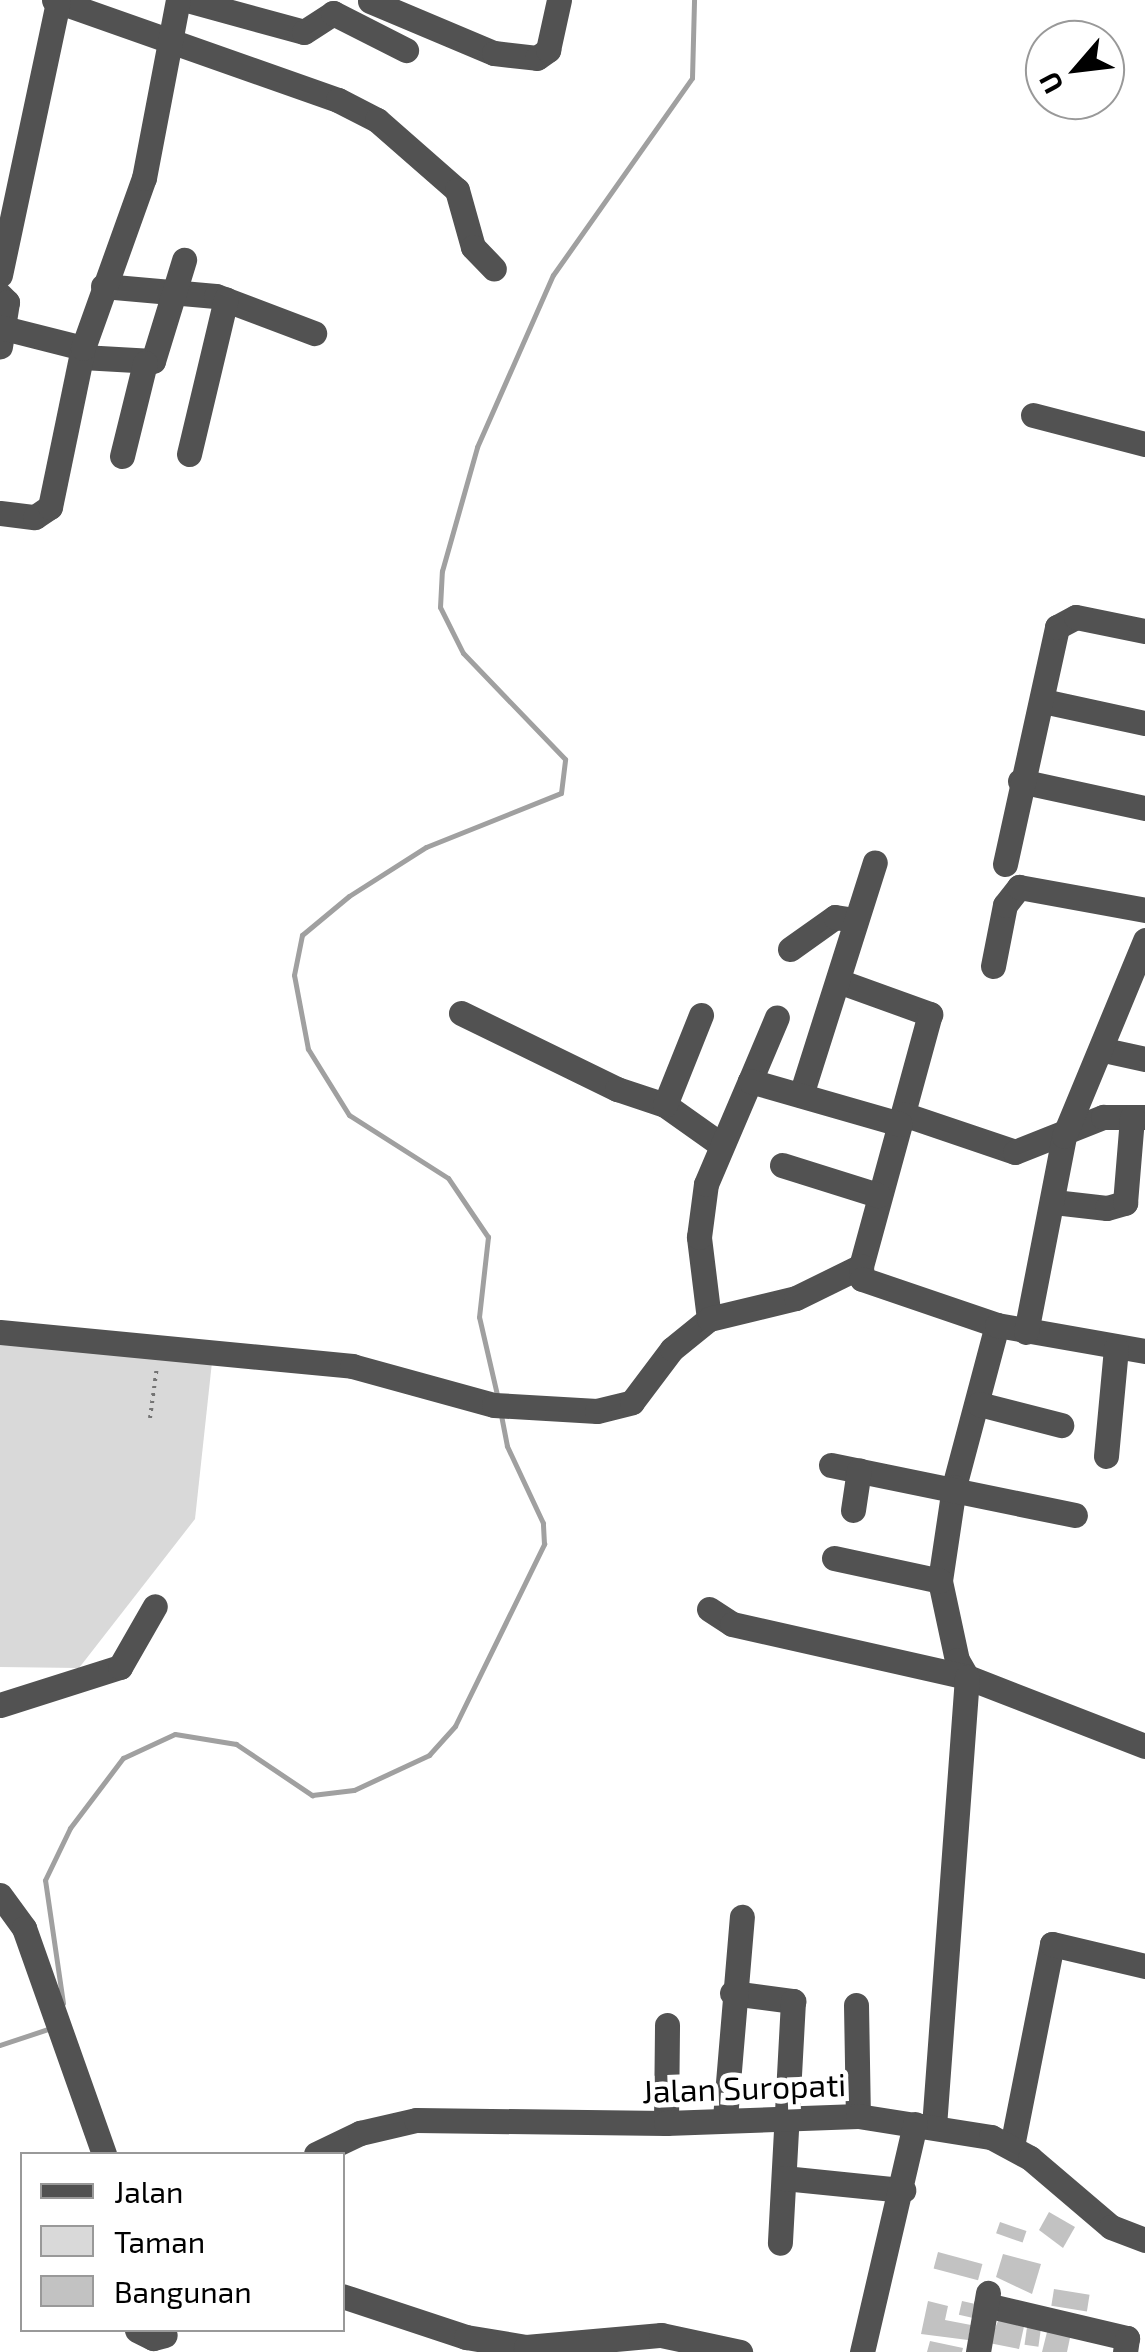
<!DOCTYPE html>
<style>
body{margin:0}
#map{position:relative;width:1145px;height:2352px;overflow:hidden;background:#fff;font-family:"Exo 2",sans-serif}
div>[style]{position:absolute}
.green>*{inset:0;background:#d9d9d9}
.stream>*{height:5px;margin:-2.5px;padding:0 2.5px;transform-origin:2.5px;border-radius:2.5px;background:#a0a0a0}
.building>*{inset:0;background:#c2c2c2;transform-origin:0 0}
.path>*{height:4px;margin-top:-2px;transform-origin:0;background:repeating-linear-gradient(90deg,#747474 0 2.5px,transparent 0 7.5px)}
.minor>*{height:25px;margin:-12.5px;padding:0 12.5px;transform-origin:12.5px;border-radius:12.5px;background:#525252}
span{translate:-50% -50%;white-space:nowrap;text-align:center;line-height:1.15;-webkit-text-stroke:10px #fff;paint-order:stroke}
.street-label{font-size:32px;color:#000}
.legend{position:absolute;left:20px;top:2152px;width:325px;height:180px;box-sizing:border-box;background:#fff;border:2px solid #999;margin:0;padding:12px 18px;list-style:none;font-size:30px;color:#000}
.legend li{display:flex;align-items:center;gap:20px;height:50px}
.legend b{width:50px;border:2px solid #999}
.north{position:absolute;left:1025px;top:20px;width:100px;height:100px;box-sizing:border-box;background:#fff;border:2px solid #999;border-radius:50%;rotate:242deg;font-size:28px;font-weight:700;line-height:40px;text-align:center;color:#000}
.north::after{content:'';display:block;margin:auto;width:35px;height:45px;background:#000;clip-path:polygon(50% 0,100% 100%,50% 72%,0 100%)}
</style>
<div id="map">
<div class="green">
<div style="clip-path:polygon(0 1341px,212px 1362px,195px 1519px,79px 1668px,0 1667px)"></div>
</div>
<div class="stream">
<div style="left:498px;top:1399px;width:84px;rotate:-103deg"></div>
<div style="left:479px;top:1317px;width:81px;rotate:-83.6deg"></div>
<div style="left:488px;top:1237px;width:71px;rotate:-124.1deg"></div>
<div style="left:448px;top:1178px;width:117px;rotate:-147.5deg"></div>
<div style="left:349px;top:1115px;width:78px;rotate:-121.8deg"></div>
<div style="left:308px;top:1049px;width:75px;rotate:-100.7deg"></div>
<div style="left:294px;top:975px;width:41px;rotate:-78.7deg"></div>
<div style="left:302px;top:935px;width:61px;rotate:-39.7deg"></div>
<div style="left:349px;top:896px;width:91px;rotate:-32.5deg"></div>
<div style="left:426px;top:847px;width:145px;rotate:-21.8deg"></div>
<div style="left:561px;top:793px;width:34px;rotate:-83deg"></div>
<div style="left:565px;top:759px;width:147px;rotate:-133.9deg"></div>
<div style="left:463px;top:653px;width:51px;rotate:-116.6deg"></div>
<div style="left:440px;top:607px;width:36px;rotate:-87deg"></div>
<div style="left:442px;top:571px;width:129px;rotate:-74.2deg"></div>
<div style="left:477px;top:447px;width:188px;rotate:-66.2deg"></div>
<div style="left:553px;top:275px;width:241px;rotate:-54.8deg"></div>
<div style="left:692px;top:78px;width:78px;rotate:-88.5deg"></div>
<div style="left:63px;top:2003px;width:124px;rotate:-98.3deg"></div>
<div style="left:45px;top:1880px;width:58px;rotate:-64.3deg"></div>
<div style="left:70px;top:1828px;width:88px;rotate:-52.9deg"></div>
<div style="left:123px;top:1758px;width:57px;rotate:-24.8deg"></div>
<div style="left:175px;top:1734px;width:62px;rotate:9.3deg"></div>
<div style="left:236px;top:1744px;width:92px;rotate:33.9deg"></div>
<div style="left:312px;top:1795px;width:42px;rotate:-6.8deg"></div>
<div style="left:354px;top:1790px;width:83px;rotate:-25deg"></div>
<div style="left:429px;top:1755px;width:39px;rotate:-48deg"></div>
<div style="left:455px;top:1726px;width:203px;rotate:-63.9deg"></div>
<div style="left:544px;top:1544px;width:21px;rotate:-93deg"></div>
<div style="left:543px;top:1523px;width:85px;rotate:-115.1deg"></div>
<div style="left:507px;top:1446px;width:32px;rotate:-101deg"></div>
<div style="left:0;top:2045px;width:54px;rotate:-18.4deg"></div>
</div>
<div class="building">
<div style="clip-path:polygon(1049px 2212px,1075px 2227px,1063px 2248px,1039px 2230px)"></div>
<div style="left:1000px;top:2222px;width:28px;height:12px;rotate:19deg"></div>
<div style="left:938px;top:2252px;width:46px;height:17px;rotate:15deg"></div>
<div style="clip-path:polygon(1003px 2254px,1041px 2264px,1032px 2294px,996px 2277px)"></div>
<div style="left:1054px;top:2289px;width:36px;height:17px;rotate:9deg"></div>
<div style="clip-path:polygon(928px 2301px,948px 2306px,945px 2320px,971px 2325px,968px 2340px,921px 2334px)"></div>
<div style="left:962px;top:2301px;width:17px;height:14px;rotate:13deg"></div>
<div style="clip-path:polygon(1000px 2316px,1025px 2322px,1019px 2349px,989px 2343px)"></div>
<div style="left:1028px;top:2320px;width:14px;height:25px;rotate:8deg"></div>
<div style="clip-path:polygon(1048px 2328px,1071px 2333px,1067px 2352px,1042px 2352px)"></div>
<div style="clip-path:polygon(930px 2341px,963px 2348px,962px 2352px,927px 2352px)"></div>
</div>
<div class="path">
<div style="left:150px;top:1418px;width:52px;rotate:-82.3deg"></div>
</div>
<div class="minor">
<div style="left:54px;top:0;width:301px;rotate:19.4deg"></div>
<div style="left:338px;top:100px;width:44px;rotate:27.1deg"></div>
<div style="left:377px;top:120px;width:106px;rotate:41.2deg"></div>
<div style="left:457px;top:190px;width:59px;rotate:74.3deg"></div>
<div style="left:473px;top:247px;width:30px;rotate:46deg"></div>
<div style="left:187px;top:0;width:121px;rotate:15.3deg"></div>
<div style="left:304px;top:32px;width:35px;rotate:-33deg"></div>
<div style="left:333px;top:13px;width:82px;rotate:26.9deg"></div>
<div style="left:370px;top:1px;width:134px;rotate:22.8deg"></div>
<div style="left:494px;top:53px;width:43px;rotate:6.6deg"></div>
<div style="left:537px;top:58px;width:14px;rotate:-36deg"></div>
<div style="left:548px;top:50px;width:51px;rotate:-77.6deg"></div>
<div style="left:0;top:275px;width:279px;rotate:-78deg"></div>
<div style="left:103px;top:286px;width:113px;rotate:5.1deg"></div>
<div style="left:216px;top:296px;width:105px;rotate:20.7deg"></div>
<div style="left:0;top:295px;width:10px;rotate:45deg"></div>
<div style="left:7px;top:302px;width:45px;rotate:99deg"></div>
<div style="left:0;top:327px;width:86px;rotate:14.2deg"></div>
<div style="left:82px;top:357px;width:71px;rotate:3.2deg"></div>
<div style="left:153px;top:361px;width:106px;rotate:-72.9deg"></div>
<div style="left:1033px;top:415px;width:116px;rotate:14.5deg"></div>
<div style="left:189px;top:454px;width:159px;rotate:-76.6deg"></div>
<div style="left:122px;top:456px;width:96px;rotate:-76.1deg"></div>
<div style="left:0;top:513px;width:35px;rotate:7deg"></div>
<div style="left:35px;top:517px;width:18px;rotate:-34deg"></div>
<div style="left:50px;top:507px;width:162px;rotate:-78.3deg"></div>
<div style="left:83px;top:348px;width:181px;rotate:-70.3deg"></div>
<div style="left:144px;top:178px;width:181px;rotate:-79.2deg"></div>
<div style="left:1043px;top:701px;width:104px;rotate:12.2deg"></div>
<div style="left:1020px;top:781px;width:128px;rotate:12.2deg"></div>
<div style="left:1005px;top:864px;width:243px;rotate:-77.6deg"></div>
<div style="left:1057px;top:627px;width:21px;rotate:-28deg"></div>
<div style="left:1076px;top:617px;width:70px;rotate:11.5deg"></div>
<div style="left:790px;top:949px;width:55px;rotate:-35.4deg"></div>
<div style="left:835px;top:917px;width:20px;rotate:9deg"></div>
<div style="left:993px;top:966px;width:62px;rotate:-78.9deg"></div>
<div style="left:1005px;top:905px;width:23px;rotate:-52deg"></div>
<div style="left:1019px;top:887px;width:128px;rotate:10.3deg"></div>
<div style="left:841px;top:982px;width:95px;rotate:19.8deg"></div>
<div style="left:930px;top:1014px;width:261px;rotate:105.3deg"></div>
<div style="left:461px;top:1013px;width:174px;rotate:26deg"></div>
<div style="left:617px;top:1089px;width:51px;rotate:18.4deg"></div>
<div style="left:665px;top:1105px;width:67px;rotate:35.3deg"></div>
<div style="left:1104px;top:1050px;width:42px;rotate:12.4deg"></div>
<div style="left:750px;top:1081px;width:69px;rotate:-67.1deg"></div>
<div style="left:801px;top:1095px;width:244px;rotate:-72.4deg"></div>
<div style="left:665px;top:1105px;width:97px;rotate:-68.2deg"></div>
<div style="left:903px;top:1114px;width:118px;rotate:18.7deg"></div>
<div style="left:1015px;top:1152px;width:95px;rotate:-21.7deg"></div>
<div style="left:1103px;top:1117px;width:42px"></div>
<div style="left:782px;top:1165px;width:101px;rotate:17.4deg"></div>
<div style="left:1054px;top:1202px;width:53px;rotate:6.5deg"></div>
<div style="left:1107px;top:1208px;width:19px;rotate:-16deg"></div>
<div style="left:1125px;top:1203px;width:86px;rotate:-85.3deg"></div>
<div style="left:709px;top:1319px;width:83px;rotate:-97deg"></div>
<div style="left:699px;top:1237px;width:53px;rotate:-82.5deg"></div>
<div style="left:706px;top:1184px;width:112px;rotate:-66.9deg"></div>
<div style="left:750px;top:1081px;width:156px;rotate:16deg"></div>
<div style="left:997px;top:1325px;width:168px;rotate:104.9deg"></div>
<div style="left:954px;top:1487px;width:95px;rotate:98.5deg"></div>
<div style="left:940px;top:1581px;width:81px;rotate:77.9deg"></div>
<div style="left:957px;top:1660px;width:20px;rotate:60deg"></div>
<div style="left:967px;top:1677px;width:191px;rotate:21.2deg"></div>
<div style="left:0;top:1332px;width:354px;rotate:5.5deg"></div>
<div style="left:352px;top:1366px;width:147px;rotate:15.4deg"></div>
<div style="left:494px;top:1405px;width:103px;rotate:3.3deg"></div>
<div style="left:597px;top:1411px;width:36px;rotate:-14deg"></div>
<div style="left:632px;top:1402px;width:66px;rotate:-53deg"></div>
<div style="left:672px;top:1349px;width:48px;rotate:-39deg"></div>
<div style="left:709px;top:1319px;width:89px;rotate:-13.6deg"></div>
<div style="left:796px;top:1298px;width:72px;rotate:-26.2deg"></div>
<div style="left:861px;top:1266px;width:13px;rotate:86deg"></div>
<div style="left:862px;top:1279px;width:143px;rotate:18.8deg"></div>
<div style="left:997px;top:1325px;width:150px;rotate:10deg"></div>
<div style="left:1026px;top:1332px;width:200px;rotate:-79deg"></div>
<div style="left:1064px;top:1136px;width:212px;rotate:-67.5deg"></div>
<div style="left:979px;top:1404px;width:85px;rotate:14.4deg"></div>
<div style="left:1106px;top:1456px;width:108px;rotate:-84.7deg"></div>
<div style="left:831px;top:1465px;width:249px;rotate:11.6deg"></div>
<div style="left:853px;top:1510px;width:40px;rotate:-81.5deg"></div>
<div style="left:834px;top:1558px;width:108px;rotate:12.2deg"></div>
<div style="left:709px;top:1609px;width:27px;rotate:33deg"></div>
<div style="left:732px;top:1624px;width:241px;rotate:12.7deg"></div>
<div style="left:967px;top:1677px;width:448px;rotate:94.2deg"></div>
<div style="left:0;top:1705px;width:126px;rotate:-17.6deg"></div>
<div style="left:120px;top:1667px;width:70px;rotate:-60.2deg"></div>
<div style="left:0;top:1895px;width:41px;rotate:54deg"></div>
<div style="left:24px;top:1928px;width:240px;rotate:70.5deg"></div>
<div style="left:732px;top:1993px;width:62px;rotate:7.5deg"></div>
<div style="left:793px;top:2001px;width:242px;rotate:93.1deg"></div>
<div style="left:856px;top:2005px;width:111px;rotate:89deg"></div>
<div style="left:725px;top:2118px;width:202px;rotate:-85.2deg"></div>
<div style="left:666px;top:2123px;width:98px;rotate:-89.4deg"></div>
<div style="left:1012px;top:2146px;width:206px;rotate:-78.8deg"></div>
<div style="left:1052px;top:1944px;width:96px;rotate:13.3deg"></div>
<div style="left:316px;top:2154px;width:49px;rotate:-25.5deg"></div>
<div style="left:360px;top:2133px;width:57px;rotate:-13.1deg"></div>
<div style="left:416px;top:2120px;width:250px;rotate:0.7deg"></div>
<div style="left:666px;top:2123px;width:192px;rotate:-2.1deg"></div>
<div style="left:858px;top:2116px;width:135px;rotate:9deg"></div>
<div style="left:991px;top:2137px;width:44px;rotate:28.3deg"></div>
<div style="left:1030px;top:2158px;width:106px;rotate:40.4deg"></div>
<div style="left:1111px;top:2227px;width:36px;rotate:21deg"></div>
<div style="left:784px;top:2178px;width:120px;rotate:5.8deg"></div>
<div style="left:342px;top:2296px;width:131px;rotate:18.3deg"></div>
<div style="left:466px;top:2337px;width:61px;rotate:9.5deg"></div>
<div style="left:526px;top:2347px;width:5px;rotate:101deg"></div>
<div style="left:986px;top:2305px;width:145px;rotate:13.2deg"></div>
<div style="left:1127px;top:2338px;width:14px;rotate:98deg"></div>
<div style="left:137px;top:2330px;width:18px;rotate:27deg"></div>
<div style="left:153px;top:2338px;width:12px;rotate:-14deg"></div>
<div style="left:526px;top:2347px;width:136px;rotate:-5.1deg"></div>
<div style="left:661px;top:2335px;width:81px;rotate:12.1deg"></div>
<div style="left:862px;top:2352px;width:234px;rotate:-76.9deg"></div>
<div style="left:978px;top:2352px;width:60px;rotate:-80.4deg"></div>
</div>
<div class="street-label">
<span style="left:744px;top:2087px;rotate:-2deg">Jalan Suropati</span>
</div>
<ul class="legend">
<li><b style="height:12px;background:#525252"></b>Jalan</li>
<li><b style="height:28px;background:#d9d9d9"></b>Taman</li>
<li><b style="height:28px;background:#c2c2c2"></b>Bangunan</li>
</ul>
<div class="north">U</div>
</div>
